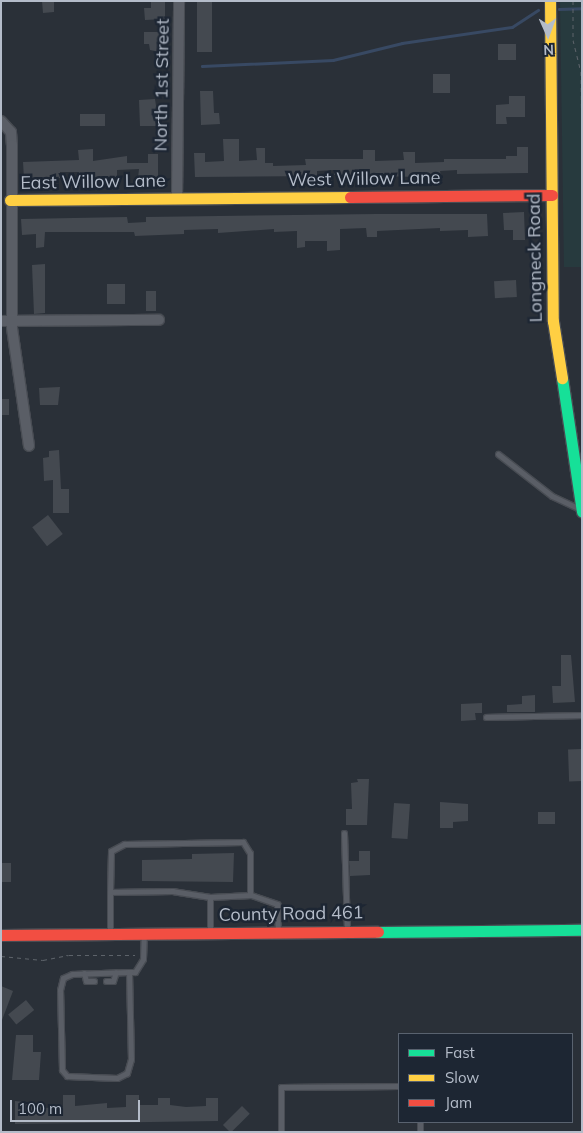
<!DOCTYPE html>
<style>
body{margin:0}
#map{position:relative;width:583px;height:1133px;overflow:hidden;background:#2a3038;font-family:Mulish,sans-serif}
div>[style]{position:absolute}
.green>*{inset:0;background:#273a3e}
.stream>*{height:2.5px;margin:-1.25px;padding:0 1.25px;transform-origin:1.25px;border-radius:1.25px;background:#384963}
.building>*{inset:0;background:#444950;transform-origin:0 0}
.path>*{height:1px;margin-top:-0.5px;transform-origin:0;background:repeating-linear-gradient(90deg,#5d636a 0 4px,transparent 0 8px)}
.roads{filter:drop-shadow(1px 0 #484c53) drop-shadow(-1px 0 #484c53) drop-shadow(0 1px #484c53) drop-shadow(0 -1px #484c53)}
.lane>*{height:5px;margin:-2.5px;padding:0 2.5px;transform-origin:2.5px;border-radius:2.5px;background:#5a5e66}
.street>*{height:10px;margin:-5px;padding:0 5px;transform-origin:5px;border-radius:5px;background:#5a5e66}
.fast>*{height:11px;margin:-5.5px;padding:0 5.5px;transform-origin:5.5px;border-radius:5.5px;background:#16e098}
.slow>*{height:11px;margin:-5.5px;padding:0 5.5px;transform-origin:5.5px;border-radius:5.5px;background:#ffcf43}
.jam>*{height:11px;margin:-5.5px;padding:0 5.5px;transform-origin:5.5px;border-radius:5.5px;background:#f24e42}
span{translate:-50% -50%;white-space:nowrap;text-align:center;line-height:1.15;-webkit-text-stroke:5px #1d2633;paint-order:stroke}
.street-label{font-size:18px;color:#b4bcc9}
.frame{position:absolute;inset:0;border:2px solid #b4bcc9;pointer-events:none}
.legend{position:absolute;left:398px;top:1033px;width:175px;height:90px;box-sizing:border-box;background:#1d2633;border:1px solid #59626f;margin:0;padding:6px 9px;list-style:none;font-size:15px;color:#b4bcc9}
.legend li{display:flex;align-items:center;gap:10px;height:25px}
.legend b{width:25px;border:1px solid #59626f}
.north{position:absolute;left:523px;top:10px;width:50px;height:50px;-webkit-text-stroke:4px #1d2633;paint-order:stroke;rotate:178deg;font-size:14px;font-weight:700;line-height:20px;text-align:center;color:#b4bcc9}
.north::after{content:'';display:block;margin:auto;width:18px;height:22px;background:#b4bcc9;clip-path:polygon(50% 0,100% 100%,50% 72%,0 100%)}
.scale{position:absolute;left:10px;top:1100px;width:130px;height:22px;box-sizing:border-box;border:2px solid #b4bcc9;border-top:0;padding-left:6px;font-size:15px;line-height:18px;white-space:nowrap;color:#b4bcc9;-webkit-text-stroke:4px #1d2633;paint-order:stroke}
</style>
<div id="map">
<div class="green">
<div style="clip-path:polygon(560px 1px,582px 1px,582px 267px,564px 267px)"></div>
</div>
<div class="stream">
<div style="left:559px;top:9px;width:23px;rotate:-2deg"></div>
<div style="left:202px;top:66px;width:131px;rotate:-2.6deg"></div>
<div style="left:333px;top:60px;width:71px;rotate:-13.8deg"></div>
<div style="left:402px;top:43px;width:111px;rotate:-8.3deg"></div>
<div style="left:512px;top:27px;width:31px;rotate:-33deg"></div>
</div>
<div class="building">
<div style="clip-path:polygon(42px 1px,54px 1px,54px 12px,43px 13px)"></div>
<div style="clip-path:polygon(151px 1px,165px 1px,165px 19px,145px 20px,144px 8px,151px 8px)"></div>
<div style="left:197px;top:1px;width:15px;height:51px"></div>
<div style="clip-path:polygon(144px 32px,165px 32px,165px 53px,150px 50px,149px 44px,144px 44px)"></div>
<div style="left:516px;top:44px;width:16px;height:18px;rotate:90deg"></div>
<div style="left:433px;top:74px;width:17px;height:19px"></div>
<div style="clip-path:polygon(200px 91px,213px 91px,214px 113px,219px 113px,220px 124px,201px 125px)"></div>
<div style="clip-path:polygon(509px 96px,525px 96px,525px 117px,506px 117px,507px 124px,496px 124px,496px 105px,509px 104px)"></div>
<div style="clip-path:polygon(155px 99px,159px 126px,140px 126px,139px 100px)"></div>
<div style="left:105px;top:114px;width:12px;height:25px;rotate:90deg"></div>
<div style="clip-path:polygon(223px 139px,239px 139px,239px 161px,257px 160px,256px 148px,265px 148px,265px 163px,273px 163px,273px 166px,306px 165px,305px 159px,363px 159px,363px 150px,375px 150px,375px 161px,404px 160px,403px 152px,415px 152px,415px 163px,444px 162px,444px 159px,506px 159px,506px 156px,517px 156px,517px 147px,528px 147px,528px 173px,457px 174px,457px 170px,440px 171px,441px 176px,419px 177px,334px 175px,334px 170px,317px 171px,317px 176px,195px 177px,194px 153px,205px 153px,205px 162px,224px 161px)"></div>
<div style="clip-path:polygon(93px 149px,93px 161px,127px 156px,127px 163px,148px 163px,148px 154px,158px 154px,158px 178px,138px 178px,139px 169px,117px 170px,117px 177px,79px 178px,79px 172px,60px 172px,60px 178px,24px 179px,23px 162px,79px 160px,78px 150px)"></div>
<div style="clip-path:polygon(524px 212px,525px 240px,513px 240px,513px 230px,504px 230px,503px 213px)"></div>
<div style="clip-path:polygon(377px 214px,487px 214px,488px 236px,468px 237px,468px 230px,440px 231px,440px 228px,377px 231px,377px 237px,367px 237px,366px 228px,340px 229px,340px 250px,327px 251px,327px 241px,305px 241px,305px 247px,297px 248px,297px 231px,274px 232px,274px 229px,218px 233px,218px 229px,184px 230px,184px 234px,135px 236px,134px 232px,45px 232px,44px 247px,36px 248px,36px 234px,22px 235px,21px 219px,127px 217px,128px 223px,146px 222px,146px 217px)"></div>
<div style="clip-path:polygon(45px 264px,45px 313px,34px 314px,32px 265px)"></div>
<div style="left:516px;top:280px;width:17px;height:22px;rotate:87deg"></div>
<div style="left:107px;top:284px;width:18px;height:20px"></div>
<div style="left:146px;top:291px;width:10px;height:20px"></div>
<div style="clip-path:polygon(60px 387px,58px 405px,40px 405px,39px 388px)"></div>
<div style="left:1px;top:399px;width:8px;height:16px"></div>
<div style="clip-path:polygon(59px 450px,61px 489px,69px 489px,69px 513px,53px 513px,53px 480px,44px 481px,43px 458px,49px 457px,49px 451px)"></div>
<div style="left:48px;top:515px;width:24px;height:20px;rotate:52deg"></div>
<div style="clip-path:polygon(561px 655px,571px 655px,575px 702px,553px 703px,552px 686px,561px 686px)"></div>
<div style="clip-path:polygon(535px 695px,535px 712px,507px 712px,507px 705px,522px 704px,522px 696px)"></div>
<div style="clip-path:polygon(482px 703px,482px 713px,475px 713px,476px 720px,461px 721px,461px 704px)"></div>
<div style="left:581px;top:749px;width:32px;height:13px;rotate:88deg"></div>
<div style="clip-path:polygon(357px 779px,369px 779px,367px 825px,346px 825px,346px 809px,352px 809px,351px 783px,358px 782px)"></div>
<div style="clip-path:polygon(440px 802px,468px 804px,468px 821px,453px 822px,453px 828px,440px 828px)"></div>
<div style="left:394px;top:803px;width:16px;height:35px;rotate:4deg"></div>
<div style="left:538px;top:812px;width:17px;height:12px"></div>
<div style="clip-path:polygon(359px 851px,370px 851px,370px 875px,350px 876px,349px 861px,359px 861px)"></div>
<div style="clip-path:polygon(234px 853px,233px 882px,142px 881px,142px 860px,192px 859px,192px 854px)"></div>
<div style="left:11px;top:863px;width:19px;height:10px;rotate:90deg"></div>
<div style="clip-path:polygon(1px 986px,13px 991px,2px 1020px,1px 1020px)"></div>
<div style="left:26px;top:1000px;width:13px;height:23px;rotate:51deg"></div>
<div style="clip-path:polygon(16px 1035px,33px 1035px,33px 1052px,41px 1052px,39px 1080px,12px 1080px)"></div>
<div style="clip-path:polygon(63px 1095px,75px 1095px,75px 1106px,107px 1103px,107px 1108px,126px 1107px,126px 1095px,139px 1095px,139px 1105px,158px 1105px,158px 1098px,170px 1098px,170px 1105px,186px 1107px,206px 1106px,206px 1098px,218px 1098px,218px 1121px,15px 1124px,15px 1101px,43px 1104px,43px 1108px,63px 1107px)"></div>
<div style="left:242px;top:1106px;width:11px;height:27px;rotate:45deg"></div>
</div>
<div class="path">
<div style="left:573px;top:1px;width:39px;rotate:90deg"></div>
<div style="left:573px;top:40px;width:32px;rotate:76deg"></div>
<div style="left:581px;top:71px;width:79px;rotate:89.3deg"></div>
<div style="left:1px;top:956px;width:42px;rotate:5.4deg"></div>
<div style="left:43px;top:960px;width:26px;rotate:-11deg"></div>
<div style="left:69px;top:955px;width:66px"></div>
</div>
<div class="roads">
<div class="lane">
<div style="left:498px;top:454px;width:68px;rotate:37.9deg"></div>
<div style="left:552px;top:496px;width:29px;rotate:25deg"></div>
<div style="left:486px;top:717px;width:96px;rotate:-1.2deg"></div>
<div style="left:344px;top:833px;width:97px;rotate:88.2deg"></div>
<div style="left:110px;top:892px;width:41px;rotate:90deg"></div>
<div style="left:210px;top:897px;width:37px;rotate:-171deg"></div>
<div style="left:173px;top:891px;width:63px;rotate:179.1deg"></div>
<div style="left:110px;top:892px;width:41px;rotate:-88.6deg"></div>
<div style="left:111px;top:851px;width:15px;rotate:-28deg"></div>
<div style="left:124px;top:844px;width:119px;rotate:-1deg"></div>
<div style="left:243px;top:842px;width:13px;rotate:58deg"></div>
<div style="left:250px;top:853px;width:42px;rotate:90deg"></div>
<div style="left:210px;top:932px;width:35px;rotate:-90deg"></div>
<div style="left:210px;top:897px;width:41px;rotate:-2.8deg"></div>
<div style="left:251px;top:895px;width:28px;rotate:19deg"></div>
<div style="left:277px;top:904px;width:27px;rotate:88deg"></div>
<div style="left:129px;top:972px;width:87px;rotate:88.7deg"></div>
<div style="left:131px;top:1059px;width:15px;rotate:106deg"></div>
<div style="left:127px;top:1073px;width:11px;rotate:153deg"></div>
<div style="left:117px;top:1078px;width:50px;rotate:-177.7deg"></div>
<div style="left:67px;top:1076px;width:8px;rotate:-130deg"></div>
<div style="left:62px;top:1070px;width:80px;rotate:-91.4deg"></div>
<div style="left:60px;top:990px;width:12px;rotate:-76deg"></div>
<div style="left:63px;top:978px;width:10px;rotate:-24deg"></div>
<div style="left:72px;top:974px;width:57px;rotate:-2deg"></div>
<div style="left:129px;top:972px;width:6px"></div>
<div style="left:135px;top:972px;width:15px;rotate:-58deg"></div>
<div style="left:143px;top:959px;width:23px;rotate:-88deg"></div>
<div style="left:84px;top:973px;width:8px;rotate:76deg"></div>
<div style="left:86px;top:981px;width:8px"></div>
<div style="left:106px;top:981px;width:7px"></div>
<div style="left:113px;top:981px;width:9px;rotate:-72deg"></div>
<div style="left:420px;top:1122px;width:10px;rotate:90deg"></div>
<div style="left:281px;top:1132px;width:45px;rotate:-90deg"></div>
<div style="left:281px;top:1087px;width:118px;rotate:-0.5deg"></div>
</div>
<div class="street">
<div style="left:1px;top:121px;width:15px;rotate:48deg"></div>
<div style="left:11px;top:132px;width:13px;rotate:86deg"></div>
<div style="left:12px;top:145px;width:183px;rotate:90deg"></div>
<div style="left:12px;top:328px;width:119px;rotate:81.8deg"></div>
<div style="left:177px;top:199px;width:198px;rotate:-89.4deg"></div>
<div style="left:1px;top:321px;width:158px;rotate:-0.4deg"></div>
</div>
<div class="fast">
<div style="left:562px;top:378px;width:135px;rotate:81.5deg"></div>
<div style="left:378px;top:932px;width:204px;rotate:-0.6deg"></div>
</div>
<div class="slow">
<div style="left:550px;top:1px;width:320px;rotate:89.5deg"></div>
<div style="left:553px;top:321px;width:58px;rotate:81deg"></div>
<div style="left:10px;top:200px;width:340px;rotate:-0.5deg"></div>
</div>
<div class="jam">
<div style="left:350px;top:197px;width:202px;rotate:-0.6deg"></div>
<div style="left:1px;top:935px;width:377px;rotate:-0.5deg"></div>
</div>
</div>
<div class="street-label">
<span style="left:162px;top:85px;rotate:-89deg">North 1st Street</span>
<span style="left:364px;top:179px;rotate:-1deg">West Willow Lane</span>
<span style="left:93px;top:182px;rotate:-1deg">East Willow Lane</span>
<span style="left:535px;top:258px;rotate:-91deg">Longneck Road</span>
<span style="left:291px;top:914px;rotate:-1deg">County Road 461</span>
</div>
<div class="frame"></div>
<ul class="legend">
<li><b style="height:6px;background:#16e098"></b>Fast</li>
<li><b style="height:6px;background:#ffcf43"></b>Slow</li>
<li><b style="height:6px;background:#f24e42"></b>Jam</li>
</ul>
<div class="north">N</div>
<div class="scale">100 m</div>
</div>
